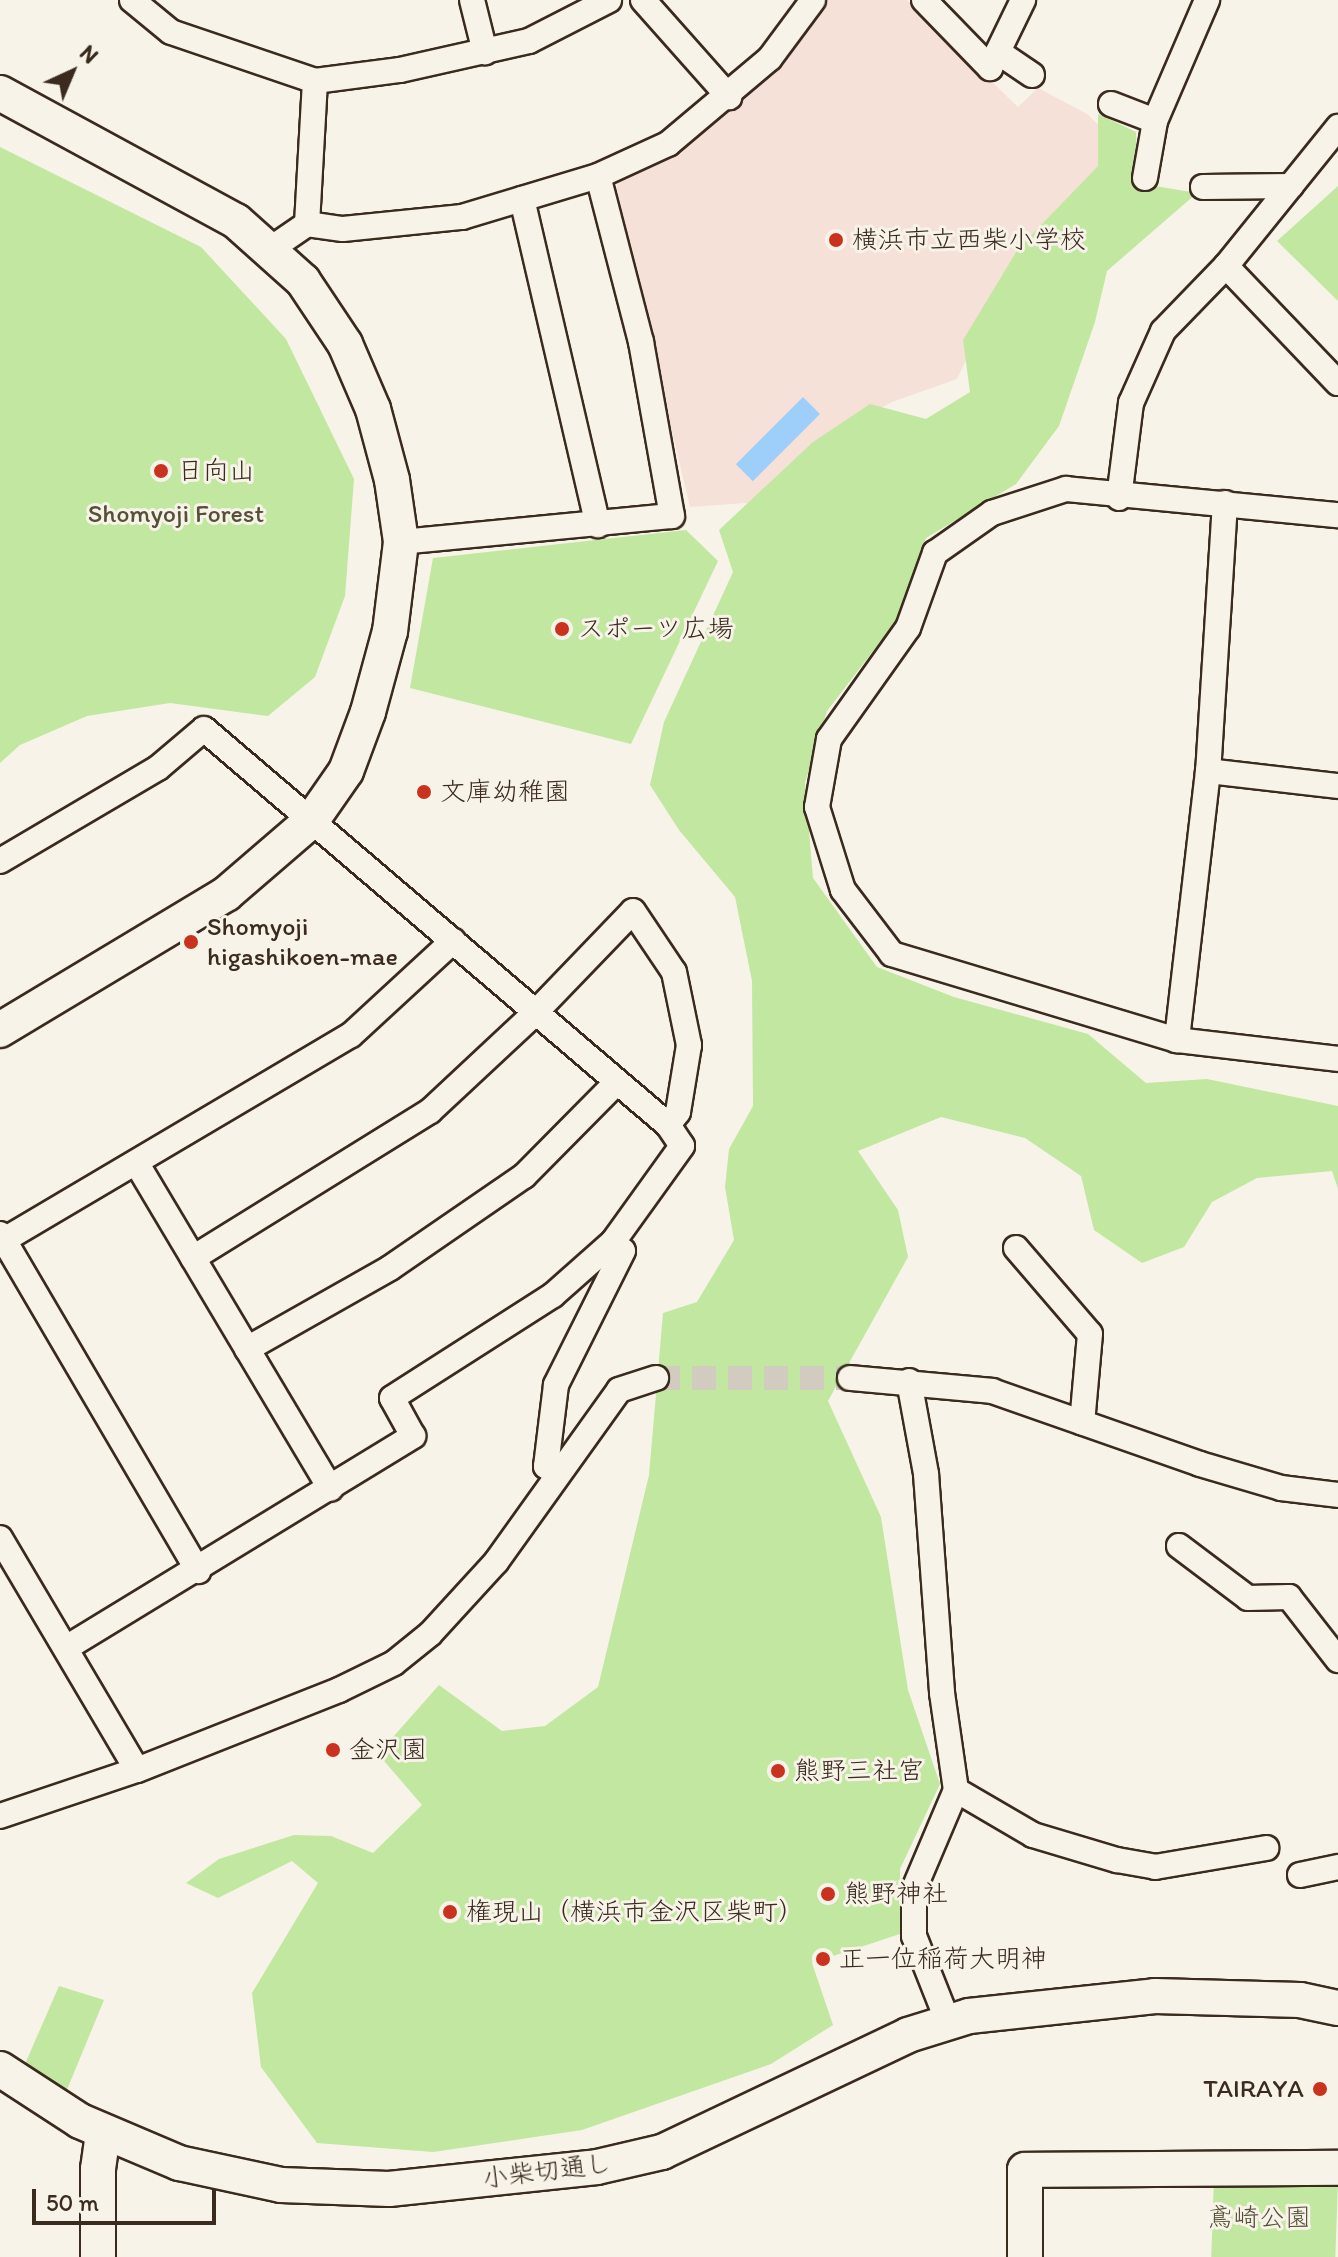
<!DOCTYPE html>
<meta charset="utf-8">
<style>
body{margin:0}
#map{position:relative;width:1338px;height:2257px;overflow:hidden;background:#f7f3e8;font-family:Itim,"Klee One",sans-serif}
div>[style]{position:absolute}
.built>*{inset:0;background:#f6e1d9}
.green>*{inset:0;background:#c2e7a1;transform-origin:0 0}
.water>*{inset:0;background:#9ecffa;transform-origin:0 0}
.street-tunnel>*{height:24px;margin-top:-12px;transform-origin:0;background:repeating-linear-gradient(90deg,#d1cbc0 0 24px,transparent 0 36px)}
.roads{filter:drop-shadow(2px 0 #3b2a1e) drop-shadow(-2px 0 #3b2a1e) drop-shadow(0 2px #3b2a1e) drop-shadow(0 -2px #3b2a1e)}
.street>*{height:24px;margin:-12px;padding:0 12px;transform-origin:12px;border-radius:12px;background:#f7f3e8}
.secondary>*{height:34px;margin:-17px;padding:0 17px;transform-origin:17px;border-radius:17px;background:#f7f3e8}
.dots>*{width:22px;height:22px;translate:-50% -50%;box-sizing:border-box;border:4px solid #f7f3e8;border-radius:50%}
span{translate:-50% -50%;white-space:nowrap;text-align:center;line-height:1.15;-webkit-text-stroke:6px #f7f3e8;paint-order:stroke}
.poi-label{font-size:26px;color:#3b2a1e}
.left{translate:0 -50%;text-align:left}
.right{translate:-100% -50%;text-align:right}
.park-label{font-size:26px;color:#565038}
.street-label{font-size:26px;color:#3b2a1e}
.north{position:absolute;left:32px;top:32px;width:80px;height:80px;-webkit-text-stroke:6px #f7f3e8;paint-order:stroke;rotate:44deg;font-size:22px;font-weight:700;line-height:32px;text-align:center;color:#3b2a1e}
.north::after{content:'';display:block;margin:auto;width:28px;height:36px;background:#3b2a1e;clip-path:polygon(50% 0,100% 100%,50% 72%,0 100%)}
.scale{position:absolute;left:32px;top:2189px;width:184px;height:36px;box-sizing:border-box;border:4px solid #3b2a1e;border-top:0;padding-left:10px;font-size:24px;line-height:28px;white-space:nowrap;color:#3b2a1e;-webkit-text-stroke:6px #f7f3e8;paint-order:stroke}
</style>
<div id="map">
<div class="built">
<div style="clip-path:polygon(827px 0,907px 0,1018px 107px,1038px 88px,1087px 114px,1106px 132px,1109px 167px,1002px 284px,957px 379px,892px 402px,839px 431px,775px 501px,690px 507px,615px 193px,618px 183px,698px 137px,770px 75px)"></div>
</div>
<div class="green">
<div style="clip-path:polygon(1098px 114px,1136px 132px,1137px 183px,1197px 193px,1107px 271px,1095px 322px,1059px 426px,1016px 484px,926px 538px,903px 612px,827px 711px,805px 783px,813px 878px,877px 967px,954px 997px,1088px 1034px,1146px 1083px,1207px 1079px,1338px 1106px,1338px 1189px,1332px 1171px,1257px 1178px,1212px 1202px,1184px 1247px,1142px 1263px,1094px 1230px,1081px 1176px,1025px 1138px,941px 1117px,858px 1151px,898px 1210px,908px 1257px,828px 1401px,881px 1517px,908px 1690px,940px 1784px,900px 1869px,900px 1934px,812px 1963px,833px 2025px,771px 2064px,582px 2130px,433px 2152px,317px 2143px,261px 2067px,252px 1993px,318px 1883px,292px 1861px,218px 1898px,186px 1883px,219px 1859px,294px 1835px,331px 1836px,373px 1853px,422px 1805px,378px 1754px,439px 1685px,502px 1731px,545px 1726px,598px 1687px,649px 1475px,663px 1313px,697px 1302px,734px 1240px,725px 1187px,729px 1149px,753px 1106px,752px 981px,735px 897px,679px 830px,650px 785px,664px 722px,733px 572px,719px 530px,813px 442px,870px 404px,926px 419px,970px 392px,963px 340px,1018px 249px,1098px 166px)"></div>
<div style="clip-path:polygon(0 147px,201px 247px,286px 339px,354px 479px,345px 596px,315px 677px,268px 716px,170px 703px,87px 716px,20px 745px,0 763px)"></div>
<div style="clip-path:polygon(1338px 186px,1338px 301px,1277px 241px)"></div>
<div style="clip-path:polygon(686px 530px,718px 561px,631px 744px,410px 688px,433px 558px)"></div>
<div style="clip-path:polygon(59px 1986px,104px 2000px,66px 2092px,25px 2064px)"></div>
<div style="left:1214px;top:2178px;width:124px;height:79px;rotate:2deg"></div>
</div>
<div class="water">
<div style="left:803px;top:397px;width:24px;height:95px;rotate:45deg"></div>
</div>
<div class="street-tunnel">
<div style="left:656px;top:1378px;width:194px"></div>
</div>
<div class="roads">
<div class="street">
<div style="left:132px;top:0;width:50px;rotate:39.4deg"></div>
<div style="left:171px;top:32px;width:152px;rotate:18.8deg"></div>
<div style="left:315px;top:81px;width:86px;rotate:-7.4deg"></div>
<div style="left:400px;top:70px;width:132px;rotate:-12.7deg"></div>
<div style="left:529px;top:41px;width:90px;rotate:-27.1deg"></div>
<div style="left:472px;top:0;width:54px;rotate:76deg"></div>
<div style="left:643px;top:0;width:130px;rotate:48.4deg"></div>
<div style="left:924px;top:0;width:95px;rotate:45.9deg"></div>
<div style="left:990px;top:68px;width:76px;rotate:-64.1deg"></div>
<div style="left:998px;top:52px;width:41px;rotate:34.1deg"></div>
<div style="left:1111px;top:104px;width:47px;rotate:21.1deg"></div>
<div style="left:1145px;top:178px;width:58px;rotate:-80deg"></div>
<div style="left:1155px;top:121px;width:132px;rotate:-66.7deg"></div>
<div style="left:1203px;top:187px;width:88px;rotate:-0.7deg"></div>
<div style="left:522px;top:199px;width:335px;rotate:76.9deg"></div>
<div style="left:307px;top:224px;width:143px;rotate:-86.8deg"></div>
<div style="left:272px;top:248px;width:42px;rotate:-34.4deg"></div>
<div style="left:307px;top:224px;width:36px;rotate:8deg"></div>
<div style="left:343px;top:229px;width:120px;rotate:-5.8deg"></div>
<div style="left:462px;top:217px;width:142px;rotate:-16.8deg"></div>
<div style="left:598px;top:176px;width:77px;rotate:-24.6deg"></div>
<div style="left:668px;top:144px;width:133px;rotate:-40.1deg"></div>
<div style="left:770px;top:58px;width:72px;rotate:-53.4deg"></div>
<div style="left:1226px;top:266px;width:179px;rotate:-51.1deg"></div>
<div style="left:1119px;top:498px;width:96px;rotate:-82.8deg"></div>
<div style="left:1131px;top:403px;width:79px;rotate:-66deg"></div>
<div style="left:1163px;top:331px;width:91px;rotate:-45.9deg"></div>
<div style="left:1226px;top:266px;width:162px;rotate:46.3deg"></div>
<div style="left:1225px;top:503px;width:269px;rotate:93.6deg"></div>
<div style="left:1208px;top:771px;width:271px;rotate:96.6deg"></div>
<div style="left:1177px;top:1040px;width:162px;rotate:6.7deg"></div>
<div style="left:401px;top:542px;width:272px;rotate:-5.5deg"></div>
<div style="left:672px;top:516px;width:177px;rotate:-100.1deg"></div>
<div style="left:641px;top:342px;width:171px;rotate:-104.5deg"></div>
<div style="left:1208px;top:771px;width:131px;rotate:6.6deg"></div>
<div style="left:0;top:861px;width:183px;rotate:-30.5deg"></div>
<div style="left:158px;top:768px;width:60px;rotate:-40.3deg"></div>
<div style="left:204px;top:729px;width:610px;rotate:40.48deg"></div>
<div style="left:668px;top:1125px;width:25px;rotate:56deg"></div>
<div style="left:682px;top:1146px;width:118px;rotate:125.7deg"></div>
<div style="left:613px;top:1242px;width:13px;rotate:42deg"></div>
<div style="left:623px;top:1251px;width:150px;rotate:116.6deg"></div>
<div style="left:556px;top:1385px;width:82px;rotate:97deg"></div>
<div style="left:546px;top:1466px;width:11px;rotate:34deg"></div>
<div style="left:1177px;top:1040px;width:298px;rotate:-163.2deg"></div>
<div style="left:892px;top:954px;width:81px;rotate:-127.4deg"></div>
<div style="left:843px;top:890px;width:87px;rotate:-107.4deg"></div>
<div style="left:817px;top:807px;width:69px;rotate:-80deg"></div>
<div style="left:829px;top:739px;width:136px;rotate:-54.6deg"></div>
<div style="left:908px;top:628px;width:80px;rotate:-70.2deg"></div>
<div style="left:935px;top:553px;width:70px;rotate:-35.1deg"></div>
<div style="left:992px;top:513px;width:78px;rotate:-18deg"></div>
<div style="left:1066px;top:489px;width:273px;rotate:5.5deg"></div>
<div style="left:137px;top:1164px;width:378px;rotate:59.2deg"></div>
<div style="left:0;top:1234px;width:7px;rotate:56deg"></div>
<div style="left:4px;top:1240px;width:403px;rotate:-30.6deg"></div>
<div style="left:351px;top:1035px;width:139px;rotate:-42.7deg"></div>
<div style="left:0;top:1242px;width:4px;rotate:-27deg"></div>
<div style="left:4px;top:1240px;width:384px;rotate:59.6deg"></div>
<div style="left:1016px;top:1248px;width:113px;rotate:49.3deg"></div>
<div style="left:1090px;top:1334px;width:89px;rotate:95.1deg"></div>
<div style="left:193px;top:1258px;width:279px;rotate:-31.8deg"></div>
<div style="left:430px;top:1111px;width:144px;rotate:-43deg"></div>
<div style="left:535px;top:1013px;width:141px;rotate:-46.1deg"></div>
<div style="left:633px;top:911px;width:73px;rotate:56.1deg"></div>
<div style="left:674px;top:972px;width:75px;rotate:78.4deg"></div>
<div style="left:689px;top:1045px;width:68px;rotate:99.3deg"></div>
<div style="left:678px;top:1112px;width:16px;rotate:128deg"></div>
<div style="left:247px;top:1349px;width:164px;rotate:-29.5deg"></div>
<div style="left:390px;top:1268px;width:163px;rotate:-34.5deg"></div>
<div style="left:524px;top:1176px;width:129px;rotate:-45.3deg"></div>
<div style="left:850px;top:1378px;width:143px;rotate:5.2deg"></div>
<div style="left:992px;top:1391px;width:220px;rotate:19.3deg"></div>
<div style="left:1200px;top:1464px;width:84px;rotate:16.5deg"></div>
<div style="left:1281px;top:1488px;width:57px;rotate:7deg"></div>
<div style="left:909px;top:1381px;width:95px;rotate:79.6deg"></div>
<div style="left:926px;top:1474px;width:220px;rotate:85.8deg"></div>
<div style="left:942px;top:1693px;width:98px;rotate:81.8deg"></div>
<div style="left:956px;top:1790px;width:108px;rotate:113deg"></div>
<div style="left:914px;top:1889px;width:47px;rotate:90deg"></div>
<div style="left:914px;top:1936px;width:92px;rotate:68.4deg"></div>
<div style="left:0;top:1538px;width:269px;rotate:59.4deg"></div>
<div style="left:1179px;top:1546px;width:86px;rotate:37deg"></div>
<div style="left:1248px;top:1598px;width:41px;rotate:-1.4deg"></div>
<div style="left:1289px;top:1597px;width:80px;rotate:52.1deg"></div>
<div style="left:66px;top:1648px;width:407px;rotate:-31.4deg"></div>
<div style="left:413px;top:1436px;width:43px;rotate:-118.9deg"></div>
<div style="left:392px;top:1398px;width:191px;rotate:-32.6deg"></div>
<div style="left:553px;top:1295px;width:80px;rotate:-41.5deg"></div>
<div style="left:956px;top:1790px;width:89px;rotate:30.3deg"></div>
<div style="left:1033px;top:1835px;width:88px;rotate:16.6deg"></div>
<div style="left:1117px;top:1860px;width:39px;rotate:10deg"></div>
<div style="left:1155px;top:1867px;width:113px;rotate:-9.7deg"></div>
<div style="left:0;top:1816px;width:145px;rotate:-18.6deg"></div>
<div style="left:137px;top:1770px;width:217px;rotate:-21.6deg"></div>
<div style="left:339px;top:1690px;width:61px;rotate:-26.1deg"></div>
<div style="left:394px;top:1663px;width:46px;rotate:-38.9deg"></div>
<div style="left:430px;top:1634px;width:98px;rotate:-47.5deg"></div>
<div style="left:496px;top:1562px;width:211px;rotate:-54.4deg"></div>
<div style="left:619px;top:1390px;width:39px;rotate:-18deg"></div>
<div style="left:1300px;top:1875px;width:39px;rotate:-12deg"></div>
</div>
<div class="secondary">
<div style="left:0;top:93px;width:268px;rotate:28.5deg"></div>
<div style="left:236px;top:221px;width:90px;rotate:41.8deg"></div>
<div style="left:303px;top:281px;width:76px;rotate:56.3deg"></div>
<div style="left:345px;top:344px;width:71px;rotate:66.7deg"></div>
<div style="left:373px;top:409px;width:73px;rotate:75deg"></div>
<div style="left:392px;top:480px;width:63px;rotate:81.7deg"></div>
<div style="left:401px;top:542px;width:90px;rotate:97deg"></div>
<div style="left:390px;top:631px;width:84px;rotate:105.2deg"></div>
<div style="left:368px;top:712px;width:63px;rotate:110.4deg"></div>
<div style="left:346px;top:771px;width:60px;rotate:124.8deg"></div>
<div style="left:312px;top:820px;width:113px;rotate:139.3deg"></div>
<div style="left:226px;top:894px;width:264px;rotate:149deg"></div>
<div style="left:0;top:2069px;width:95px;rotate:33deg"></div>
<div style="left:80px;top:2121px;width:108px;rotate:23deg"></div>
<div style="left:179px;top:2163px;width:104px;rotate:12.2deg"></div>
<div style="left:281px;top:2185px;width:108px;rotate:2.1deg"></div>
<div style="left:389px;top:2189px;width:209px;rotate:-6deg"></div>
<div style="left:597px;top:2167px;width:67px;rotate:-13deg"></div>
<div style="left:662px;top:2152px;width:272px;rotate:-25.4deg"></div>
<div style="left:908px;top:2035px;width:64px;rotate:-17.3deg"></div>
<div style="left:969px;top:2016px;width:187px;rotate:-6.1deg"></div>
<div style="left:1155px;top:1996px;width:145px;rotate:1.6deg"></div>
<div style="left:1300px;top:2000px;width:39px;rotate:12deg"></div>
<div style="left:98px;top:2257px;width:88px;rotate:-90deg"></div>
<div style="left:98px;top:2169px;width:37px;rotate:-82deg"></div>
<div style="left:1025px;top:2257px;width:87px;rotate:-90deg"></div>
<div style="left:1025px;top:2170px;width:313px;rotate:-0.4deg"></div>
</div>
</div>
<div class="dots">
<div style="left:836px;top:240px;background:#c8321e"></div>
<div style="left:161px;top:471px;background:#c8321e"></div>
<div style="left:562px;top:629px;background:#c8321e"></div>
<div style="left:424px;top:792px;background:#c8321e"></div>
<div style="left:191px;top:942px;background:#c8321e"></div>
<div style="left:333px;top:1750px;background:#c8321e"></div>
<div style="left:778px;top:1771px;background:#c8321e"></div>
<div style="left:828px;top:1894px;background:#c8321e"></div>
<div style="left:450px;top:1912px;background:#c8321e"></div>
<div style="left:823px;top:1959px;background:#c8321e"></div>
<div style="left:1320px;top:2089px;background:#c8321e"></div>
</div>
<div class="poi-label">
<span class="left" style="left:852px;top:240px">横浜市立西柴小学校</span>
<span class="left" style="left:177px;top:471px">日向山</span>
<span class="left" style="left:578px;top:629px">スポーツ広場</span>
<span class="left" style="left:440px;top:792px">文庫幼稚園</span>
<span class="left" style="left:207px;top:942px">Shomyoji<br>higashikoen-mae</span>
<span class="left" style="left:349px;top:1750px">金沢園</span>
<span class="left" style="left:794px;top:1771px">熊野三社宮</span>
<span class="left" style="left:844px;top:1894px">熊野神社</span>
<span class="left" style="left:466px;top:1912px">権現山（横浜市金沢区柴町）</span>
<span class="left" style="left:839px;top:1959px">正一位稲荷大明神</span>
<span class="right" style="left:1304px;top:2089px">TAIRAYA</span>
</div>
<div class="park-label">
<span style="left:176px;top:514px">Shomyoji Forest</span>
<span style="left:1259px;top:2218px">鳶崎公園</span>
</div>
<div class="street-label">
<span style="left:547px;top:2171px;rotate:-7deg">小柴切通し</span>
</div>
<div class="north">N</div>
<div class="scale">50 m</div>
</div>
